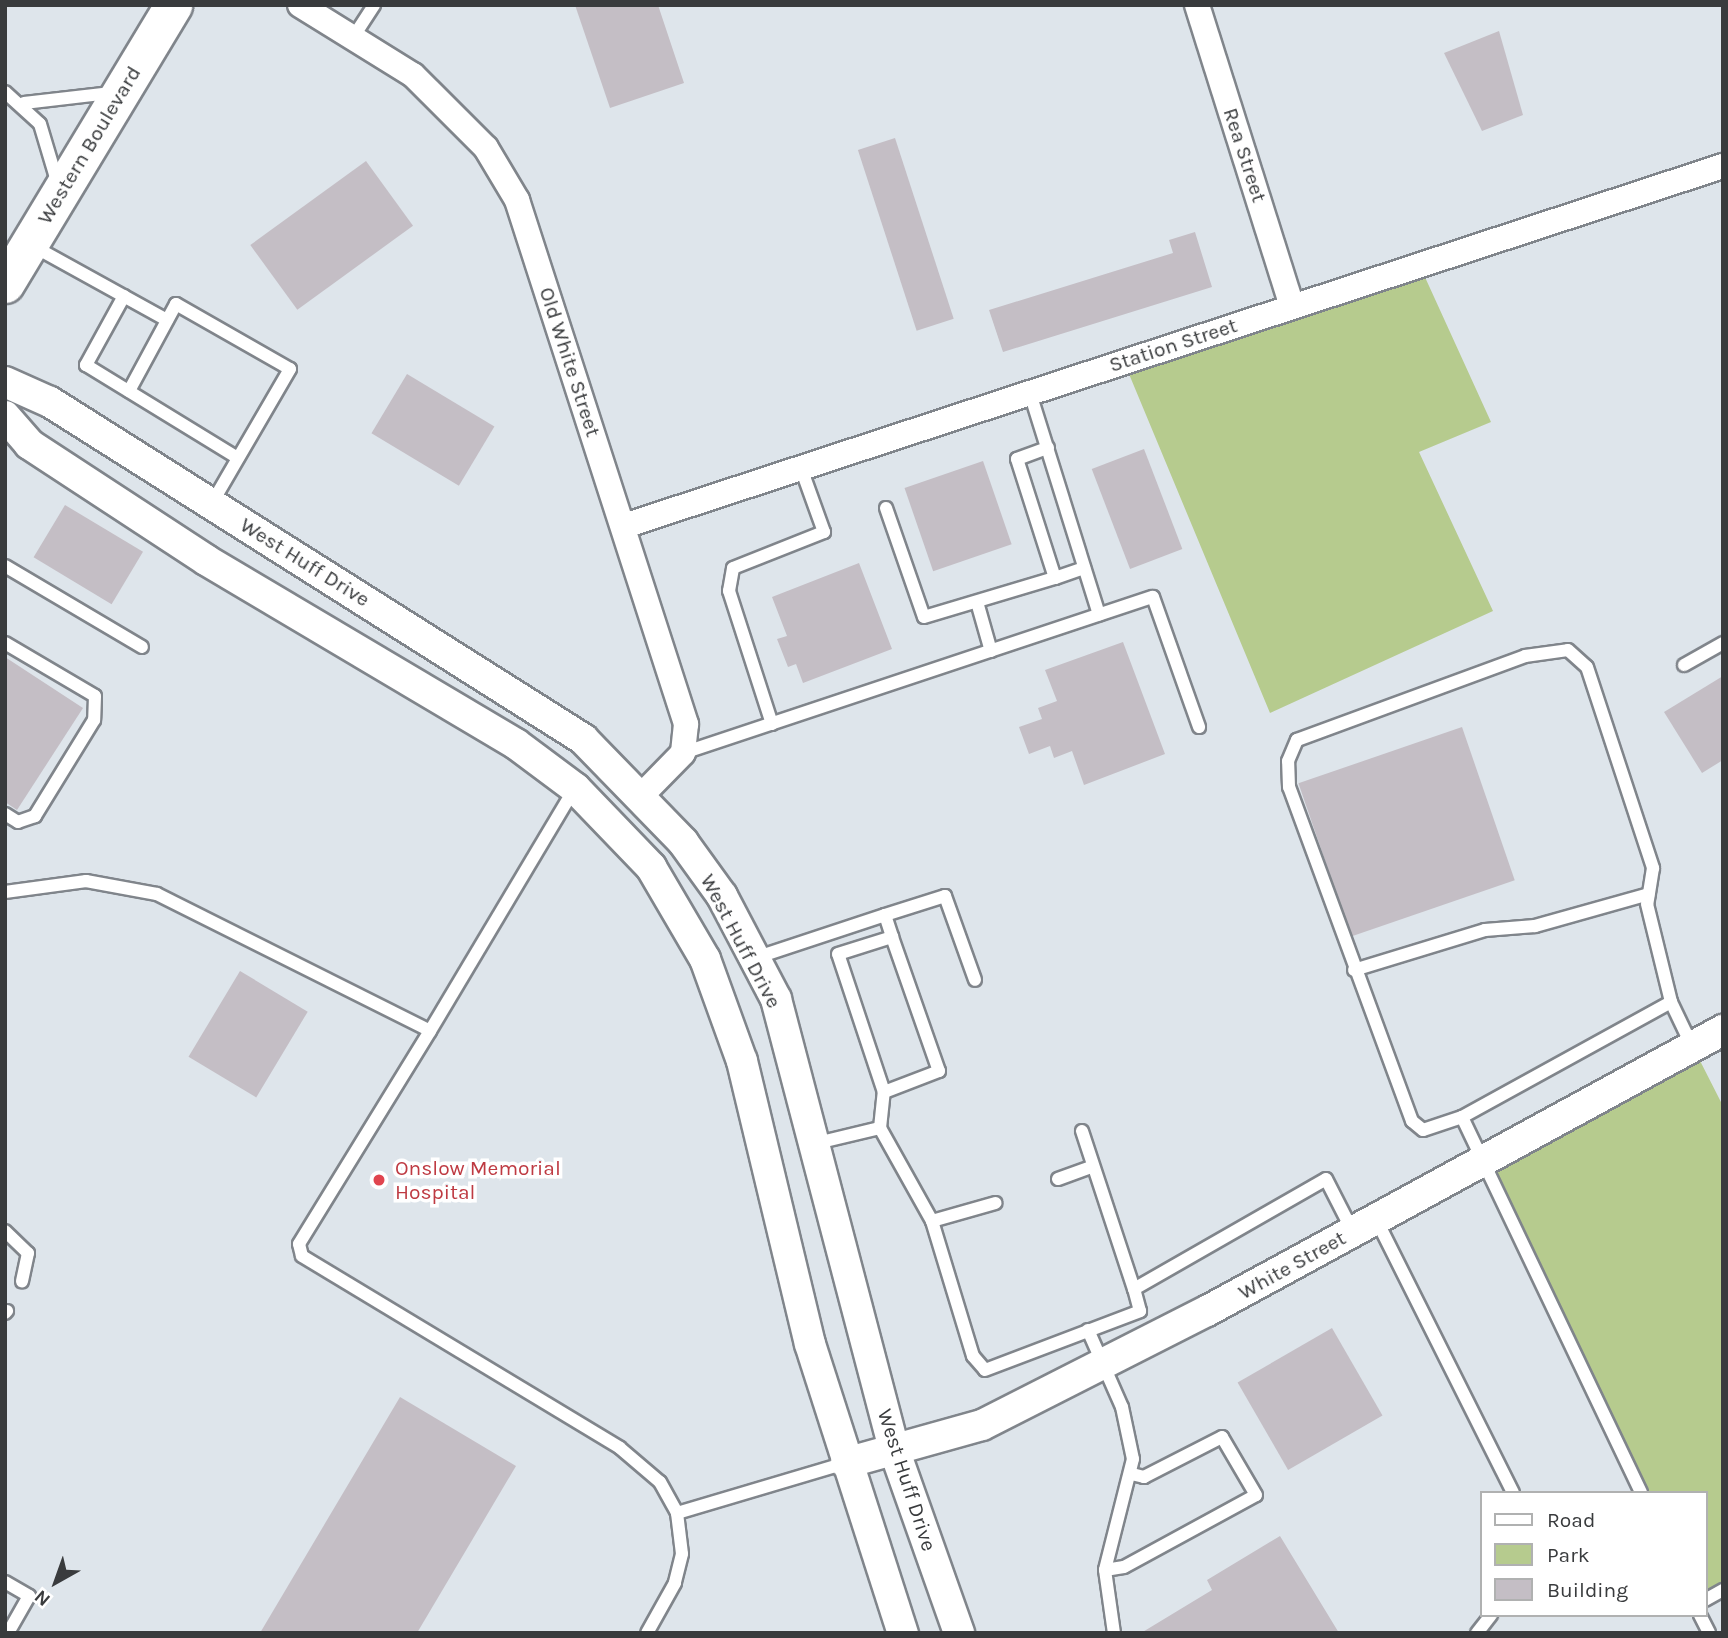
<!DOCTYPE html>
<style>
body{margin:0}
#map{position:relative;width:1728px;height:1638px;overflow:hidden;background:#dee5eb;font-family:Karla,sans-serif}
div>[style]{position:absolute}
.green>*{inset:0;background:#b6cb8e}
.building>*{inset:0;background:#c4bec5;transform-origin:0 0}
.roads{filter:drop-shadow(2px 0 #80858b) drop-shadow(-2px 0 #80858b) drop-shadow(0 2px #80858b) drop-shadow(0 -2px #80858b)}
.service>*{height:12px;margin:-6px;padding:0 6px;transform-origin:6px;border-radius:6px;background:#fff}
.minor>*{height:24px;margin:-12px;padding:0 12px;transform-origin:12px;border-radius:12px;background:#fff}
.tertiary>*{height:30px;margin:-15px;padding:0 15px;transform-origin:15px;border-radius:15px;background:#fff}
.primary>*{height:37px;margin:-18.5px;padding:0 18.5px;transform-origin:18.5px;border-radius:18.5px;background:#fff}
.dots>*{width:19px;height:19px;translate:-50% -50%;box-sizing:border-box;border:4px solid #fff;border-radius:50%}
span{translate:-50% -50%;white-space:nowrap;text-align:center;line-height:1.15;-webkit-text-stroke:7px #fff;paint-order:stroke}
.street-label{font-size:21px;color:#393b3d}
.health-label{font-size:21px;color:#be3a42}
.left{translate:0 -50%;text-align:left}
.frame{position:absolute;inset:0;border:7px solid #393b3d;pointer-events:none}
.legend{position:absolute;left:1480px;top:1491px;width:228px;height:126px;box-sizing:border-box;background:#fff;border:2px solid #b0b1b1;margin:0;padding:9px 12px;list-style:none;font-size:21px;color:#393b3d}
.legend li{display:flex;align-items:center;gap:14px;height:35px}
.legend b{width:35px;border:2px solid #b0b1b1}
.north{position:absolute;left:21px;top:1547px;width:70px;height:70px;-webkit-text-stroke:5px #fff;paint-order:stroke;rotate:220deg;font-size:19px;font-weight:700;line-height:28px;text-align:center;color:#393b3d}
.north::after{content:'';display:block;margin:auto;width:24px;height:32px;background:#393b3d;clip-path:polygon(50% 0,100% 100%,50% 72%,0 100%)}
</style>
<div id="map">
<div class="green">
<div style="clip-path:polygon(1419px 264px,1491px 422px,1419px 452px,1493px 611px,1270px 713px,1124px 362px)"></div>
<div style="clip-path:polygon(1693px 1047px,1723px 1106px,1723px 1587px,1705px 1599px,1705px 1493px,1644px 1493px,1483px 1161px)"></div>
</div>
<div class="building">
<div style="clip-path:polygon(575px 5px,658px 5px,684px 83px,610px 108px)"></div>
<div style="clip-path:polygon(1499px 31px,1523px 115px,1482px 131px,1444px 53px)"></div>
<div style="left:895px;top:138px;width:190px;height:39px;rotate:72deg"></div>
<div style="left:366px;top:161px;width:80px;height:143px;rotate:54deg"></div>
<div style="clip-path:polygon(1195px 232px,1212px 287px,1003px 352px,989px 310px,1173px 253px,1169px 240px)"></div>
<div style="left:407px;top:374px;width:102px;height:69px;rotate:31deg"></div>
<div style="left:1144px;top:449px;width:107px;height:56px;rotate:69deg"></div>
<div style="left:983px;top:461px;width:88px;height:83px;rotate:71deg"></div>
<div style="left:65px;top:505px;width:91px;height:61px;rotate:31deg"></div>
<div style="clip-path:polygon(859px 563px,892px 649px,803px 683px,796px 664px,788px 667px,777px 639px,787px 636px,772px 597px)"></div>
<div style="clip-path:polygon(1123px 642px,1165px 754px,1084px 785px,1072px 751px,1054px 758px,1050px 746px,1029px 754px,1019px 727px,1042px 719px,1038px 708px,1057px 701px,1045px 670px)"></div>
<div style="clip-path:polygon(5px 657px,83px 708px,17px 810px,5px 802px)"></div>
<div style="clip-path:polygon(1723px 676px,1723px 760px,1702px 773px,1664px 712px)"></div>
<div style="left:1462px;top:727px;width:162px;height:173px;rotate:71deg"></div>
<div style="left:240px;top:971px;width:79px;height:100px;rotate:31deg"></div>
<div style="left:1332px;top:1328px;width:101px;height:109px;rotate:60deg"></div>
<div style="clip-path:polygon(400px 1397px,516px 1466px,417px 1633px,260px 1633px)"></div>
<div style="clip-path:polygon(1280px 1536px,1339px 1633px,1141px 1633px,1212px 1590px,1207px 1580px)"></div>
</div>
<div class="roads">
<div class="service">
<div style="left:354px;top:36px;width:37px;rotate:-57deg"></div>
<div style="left:5px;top:92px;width:47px;rotate:42.4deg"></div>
<div style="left:40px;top:124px;width:59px;rotate:73.4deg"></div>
<div style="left:24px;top:103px;width:88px;rotate:-6.6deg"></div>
<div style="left:33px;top:246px;width:153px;rotate:28.9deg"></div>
<div style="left:124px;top:296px;width:79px;rotate:118.8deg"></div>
<div style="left:86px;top:365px;width:178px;rotate:31.5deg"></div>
<div style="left:129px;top:391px;width:99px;rotate:-61.6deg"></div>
<div style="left:176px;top:304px;width:131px;rotate:29.7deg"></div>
<div style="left:290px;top:369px;width:155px;rotate:120.2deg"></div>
<div style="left:1030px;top:393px;width:232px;rotate:72.7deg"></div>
<div style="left:886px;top:508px;width:115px;rotate:70.8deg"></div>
<div style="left:924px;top:617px;width:137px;rotate:-16.6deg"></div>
<div style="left:1055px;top:578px;width:125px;rotate:-107.7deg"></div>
<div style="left:1017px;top:459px;width:33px;rotate:-20deg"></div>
<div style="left:5px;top:566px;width:159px;rotate:30.6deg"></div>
<div style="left:1055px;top:578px;width:31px;rotate:-19deg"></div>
<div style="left:977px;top:602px;width:51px;rotate:74.1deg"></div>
<div style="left:5px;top:643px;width:104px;rotate:30.5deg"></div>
<div style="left:95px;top:696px;width:24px;rotate:92deg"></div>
<div style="left:94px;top:720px;width:113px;rotate:121.6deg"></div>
<div style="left:35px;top:816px;width:18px;rotate:161deg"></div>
<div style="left:18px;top:822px;width:15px;rotate:-148deg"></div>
<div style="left:1684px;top:665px;width:45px;rotate:-29.4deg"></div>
<div style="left:772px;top:724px;width:140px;rotate:-107.9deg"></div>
<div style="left:729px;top:591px;width:23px;rotate:-80deg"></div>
<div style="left:733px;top:568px;width:98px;rotate:-21.6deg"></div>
<div style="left:824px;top:532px;width:68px;rotate:-109.8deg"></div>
<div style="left:683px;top:753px;width:495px;rotate:-18.4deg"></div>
<div style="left:1153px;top:597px;width:138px;rotate:70.5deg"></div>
<div style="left:5px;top:892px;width:82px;rotate:-7.7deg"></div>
<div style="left:86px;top:881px;width:72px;rotate:10.4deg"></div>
<div style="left:157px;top:894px;width:305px;rotate:26.6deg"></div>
<div style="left:430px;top:1031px;width:250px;rotate:121.6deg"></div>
<div style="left:299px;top:1244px;width:12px;rotate:76deg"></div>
<div style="left:302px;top:1256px;width:371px;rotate:31.1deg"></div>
<div style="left:620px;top:1448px;width:52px;rotate:40.4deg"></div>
<div style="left:660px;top:1482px;width:35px;rotate:61deg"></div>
<div style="left:677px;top:1513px;width:41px;rotate:83deg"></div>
<div style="left:682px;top:1554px;width:30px;rotate:104deg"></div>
<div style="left:675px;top:1583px;width:57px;rotate:119.2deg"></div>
<div style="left:885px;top:915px;width:63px;rotate:-17.6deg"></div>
<div style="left:945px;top:896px;width:89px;rotate:70.3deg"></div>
<div style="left:755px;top:958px;width:137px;rotate:-18.3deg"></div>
<div style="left:885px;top:915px;width:23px;rotate:72deg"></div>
<div style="left:1354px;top:970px;width:137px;rotate:-17deg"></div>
<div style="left:1485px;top:930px;width:50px;rotate:-4.6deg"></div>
<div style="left:1535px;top:926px;width:118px;rotate:-15.7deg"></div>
<div style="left:1671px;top:1002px;width:49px;rotate:64.5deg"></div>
<div style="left:430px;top:1031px;width:283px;rotate:-59.2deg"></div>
<div style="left:1462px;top:1117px;width:41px;rotate:161.6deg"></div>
<div style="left:1423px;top:1130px;width:14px;rotate:-141deg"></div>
<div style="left:1412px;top:1121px;width:356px;rotate:-110.2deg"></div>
<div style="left:1289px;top:787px;width:26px;rotate:-92deg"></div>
<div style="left:1288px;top:761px;width:23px;rotate:-67deg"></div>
<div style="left:1297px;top:740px;width:243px;rotate:-20.2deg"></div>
<div style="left:1525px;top:656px;width:43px;rotate:-7.9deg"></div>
<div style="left:1568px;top:650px;width:25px;rotate:42deg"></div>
<div style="left:1587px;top:667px;width:212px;rotate:71.8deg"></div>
<div style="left:1653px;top:868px;width:36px;rotate:99deg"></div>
<div style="left:1647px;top:904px;width:101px;rotate:76.2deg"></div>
<div style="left:1671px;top:1002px;width:239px;rotate:151.2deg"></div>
<div style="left:1462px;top:1117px;width:416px;rotate:64.5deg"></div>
<div style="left:880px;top:1128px;width:107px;rotate:60.8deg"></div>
<div style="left:932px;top:1221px;width:141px;rotate:73.1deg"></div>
<div style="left:973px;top:1356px;width:18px;rotate:49deg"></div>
<div style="left:985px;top:1370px;width:166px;rotate:-20.8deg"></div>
<div style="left:1140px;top:1311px;width:23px;rotate:-105deg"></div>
<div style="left:1134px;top:1289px;width:221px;rotate:-29.8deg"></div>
<div style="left:1326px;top:1179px;width:59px;rotate:63deg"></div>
<div style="left:1082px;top:1131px;width:166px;rotate:71.8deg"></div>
<div style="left:817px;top:1143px;width:65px;rotate:-13.4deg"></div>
<div style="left:880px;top:1128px;width:36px;rotate:-84deg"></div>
<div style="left:884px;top:1092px;width:145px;rotate:-108.4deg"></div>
<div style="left:838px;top:954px;width:57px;rotate:-17.5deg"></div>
<div style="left:892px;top:937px;width:142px;rotate:70.7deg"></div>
<div style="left:939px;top:1071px;width:59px;rotate:159.1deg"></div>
<div style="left:1058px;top:1179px;width:37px;rotate:-20deg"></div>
<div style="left:1376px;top:1219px;width:306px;rotate:63.4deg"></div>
<div style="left:932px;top:1221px;width:66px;rotate:-15.9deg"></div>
<div style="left:5px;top:1231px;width:32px;rotate:44deg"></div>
<div style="left:28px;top:1253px;width:29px;rotate:102deg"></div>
<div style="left:5px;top:1313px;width:3px;rotate:-45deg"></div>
<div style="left:1088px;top:1330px;width:84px;rotate:66.2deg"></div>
<div style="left:1122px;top:1407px;width:53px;rotate:78.1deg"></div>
<div style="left:1133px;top:1459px;width:114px;rotate:104.2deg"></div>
<div style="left:1105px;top:1570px;width:64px;rotate:81.9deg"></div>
<div style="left:677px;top:1513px;width:176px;rotate:-16.5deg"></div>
<div style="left:1105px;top:1570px;width:19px;rotate:-9deg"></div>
<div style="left:1124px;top:1567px;width:150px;rotate:-28.6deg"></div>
<div style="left:1256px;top:1495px;width:67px;rotate:-120.4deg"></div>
<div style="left:1222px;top:1437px;width:88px;rotate:152.9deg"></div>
<div style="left:1144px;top:1477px;width:12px;rotate:-166deg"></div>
<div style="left:5px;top:1582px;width:28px;rotate:30deg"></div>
<div style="left:29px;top:1596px;width:43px;rotate:119.6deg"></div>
<div style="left:1705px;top:1600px;width:21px;rotate:-29deg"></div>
<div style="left:1700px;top:1615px;width:20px;rotate:63deg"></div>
<div style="left:1477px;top:1633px;width:23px;rotate:-52deg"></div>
</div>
<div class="minor">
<div style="left:300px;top:5px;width:133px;rotate:31.8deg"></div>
<div style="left:413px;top:75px;width:103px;rotate:45deg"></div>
<div style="left:486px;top:148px;width:61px;rotate:59.2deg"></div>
<div style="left:517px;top:200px;width:551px;rotate:72.12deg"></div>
<div style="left:686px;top:724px;width:29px;rotate:96deg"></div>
<div style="left:683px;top:753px;width:59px;rotate:134.3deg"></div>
<div style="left:1197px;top:5px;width:316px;rotate:72.5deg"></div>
<div style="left:624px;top:526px;width:1156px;rotate:-18.14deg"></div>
</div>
<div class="tertiary">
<div style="left:5px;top:382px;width:49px;rotate:24deg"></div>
<div style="left:50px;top:402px;width:631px;rotate:32.3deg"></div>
<div style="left:583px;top:739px;width:144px;rotate:45.8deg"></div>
<div style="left:683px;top:842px;width:67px;rotate:54.2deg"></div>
<div style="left:722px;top:896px;width:116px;rotate:62.3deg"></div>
<div style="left:776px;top:999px;width:468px;rotate:75.3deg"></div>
<div style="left:895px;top:1452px;width:192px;rotate:70.5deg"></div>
<div style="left:5px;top:416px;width:37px;rotate:49deg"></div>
<div style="left:29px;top:444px;width:212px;rotate:33.2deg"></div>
<div style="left:206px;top:560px;width:360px;rotate:30.7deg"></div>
<div style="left:516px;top:744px;width:74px;rotate:36.7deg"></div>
<div style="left:575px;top:788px;width:110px;rotate:46.1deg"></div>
<div style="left:651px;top:867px;width:107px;rotate:59.6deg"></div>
<div style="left:705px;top:959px;width:109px;rotate:70.1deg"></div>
<div style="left:742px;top:1061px;width:291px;rotate:76.5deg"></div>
<div style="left:810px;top:1344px;width:304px;rotate:72.2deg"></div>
<div style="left:846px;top:1463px;width:141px;rotate:-15.6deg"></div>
<div style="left:982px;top:1425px;width:252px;rotate:-26.9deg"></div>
<div style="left:1207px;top:1311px;width:588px;rotate:-28.57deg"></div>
</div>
<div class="primary">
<div style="left:5px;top:284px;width:326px;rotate:-58.9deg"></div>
</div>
</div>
<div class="dots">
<div style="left:379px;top:1180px;background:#e0444e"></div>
</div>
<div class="street-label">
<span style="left:89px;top:145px;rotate:-59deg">Western Boulevard</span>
<span style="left:1245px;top:155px;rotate:72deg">Rea Street</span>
<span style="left:1173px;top:345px;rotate:-18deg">Station Street</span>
<span style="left:570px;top:362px;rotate:72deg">Old White Street</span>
<span style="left:305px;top:562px;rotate:32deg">West Huff Drive</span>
<span style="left:741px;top:941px;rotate:62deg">West Huff Drive</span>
<span style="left:1292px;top:1265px;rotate:-29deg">White Street</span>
<span style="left:907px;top:1480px;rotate:72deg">West Huff Drive</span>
</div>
<div class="health-label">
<span class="left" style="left:395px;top:1180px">Onslow Memorial<br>Hospital</span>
</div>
<div class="frame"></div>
<ul class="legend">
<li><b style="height:9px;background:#fff"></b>Road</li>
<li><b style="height:19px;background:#b6cb8e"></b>Park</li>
<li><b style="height:19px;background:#c4bec5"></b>Building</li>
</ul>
<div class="north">N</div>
</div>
